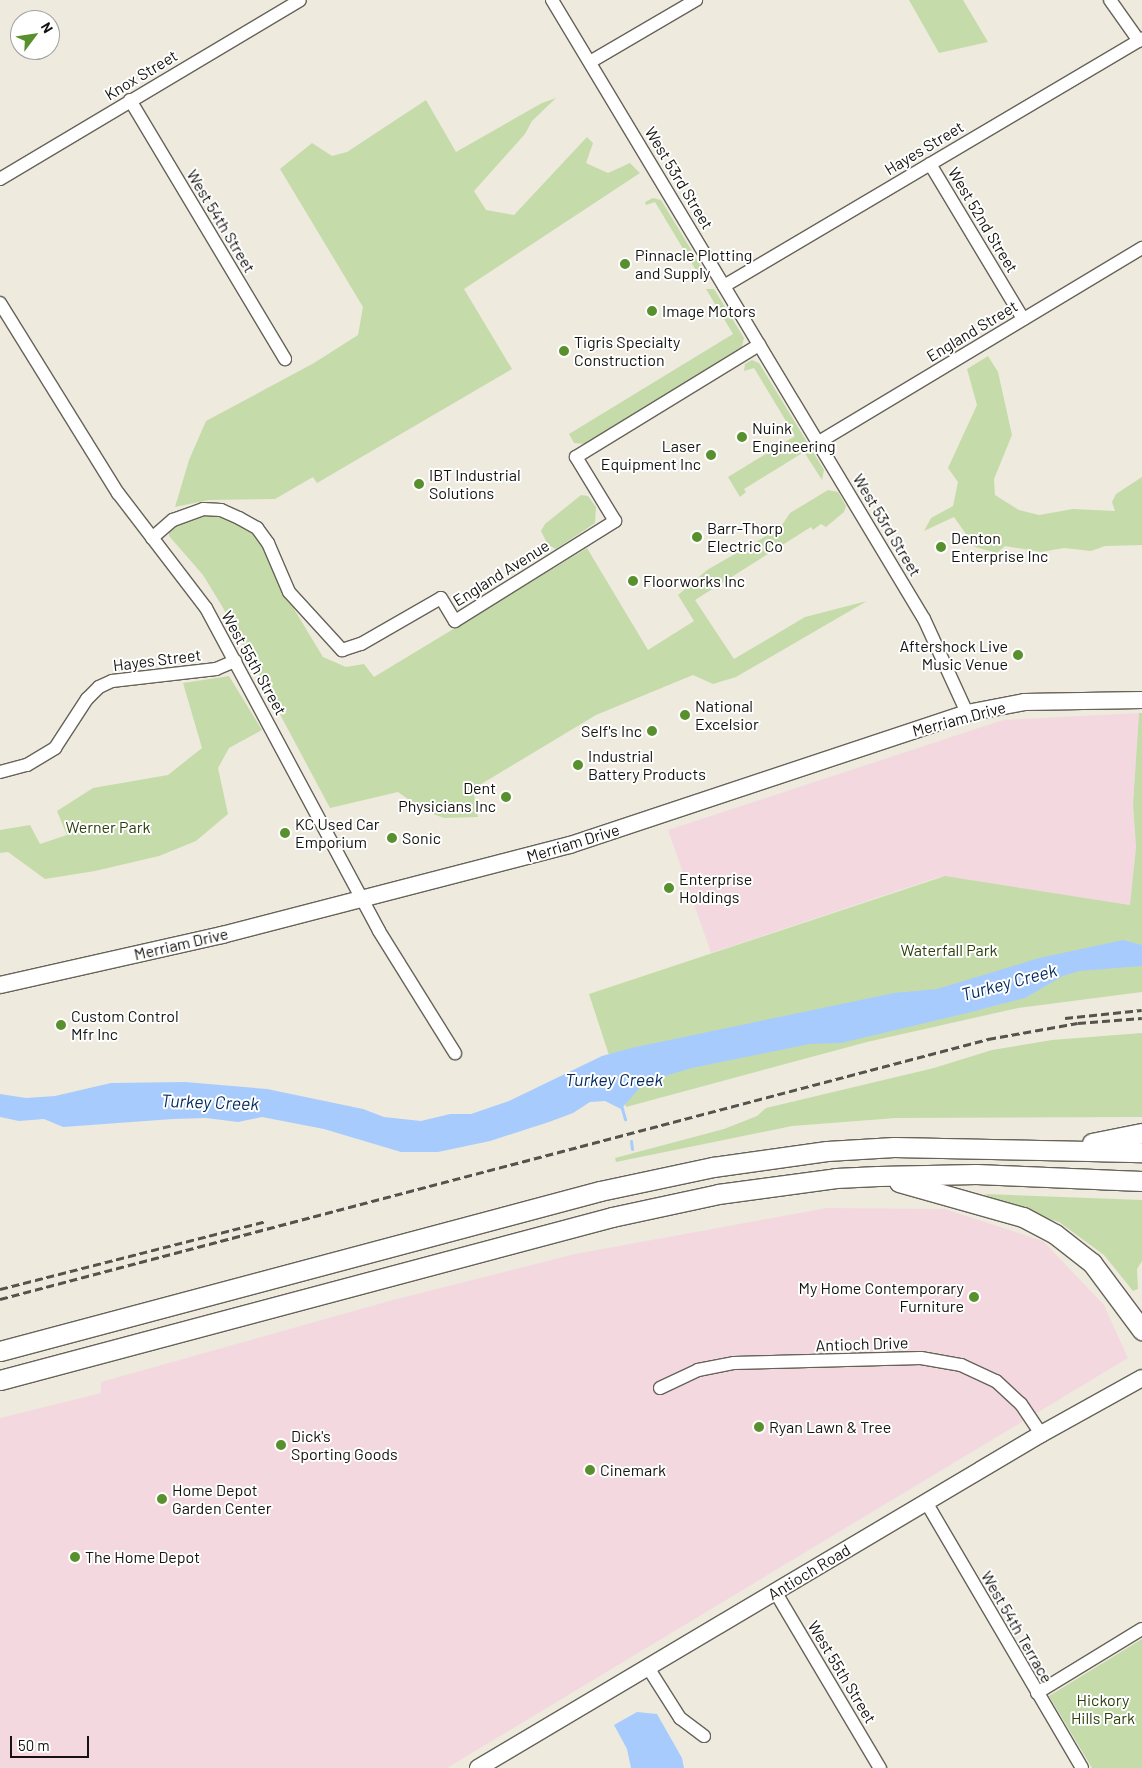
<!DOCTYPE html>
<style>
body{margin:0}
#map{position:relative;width:1142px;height:1768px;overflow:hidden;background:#eeeade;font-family:Barlow,sans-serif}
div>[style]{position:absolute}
.commercial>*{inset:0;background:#f3d9df}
.green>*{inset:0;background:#c5dcaa}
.water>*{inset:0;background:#a8cbfe}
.stream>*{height:3px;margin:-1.5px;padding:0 1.5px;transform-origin:1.5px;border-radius:1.5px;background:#a8cbfe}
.roads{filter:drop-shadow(1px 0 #676359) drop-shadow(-1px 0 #676359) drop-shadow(0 1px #676359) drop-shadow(0 -1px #676359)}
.minor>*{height:12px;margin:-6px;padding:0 6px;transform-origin:6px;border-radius:6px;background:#fff}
.major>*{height:16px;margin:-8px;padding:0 8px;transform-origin:8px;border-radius:8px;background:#fff}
.highway>*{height:19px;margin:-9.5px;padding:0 9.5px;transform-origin:9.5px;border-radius:9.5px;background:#fff}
.rail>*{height:3px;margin-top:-1.5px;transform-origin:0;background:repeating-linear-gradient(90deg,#55534d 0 8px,transparent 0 12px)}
.dots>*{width:14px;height:14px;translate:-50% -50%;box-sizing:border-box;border:2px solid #fff;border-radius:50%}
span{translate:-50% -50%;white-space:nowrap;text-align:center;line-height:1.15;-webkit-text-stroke:4px #fff;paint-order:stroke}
.street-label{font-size:16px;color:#14130f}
.poi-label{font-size:16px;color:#14130f}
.left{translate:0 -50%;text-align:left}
.right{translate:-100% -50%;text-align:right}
.park-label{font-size:16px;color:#2c3f0b}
.water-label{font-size:18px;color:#022a5f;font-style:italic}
.north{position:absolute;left:10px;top:10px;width:50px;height:50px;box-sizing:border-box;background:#fff;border:1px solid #a1a19f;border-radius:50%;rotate:59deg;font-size:14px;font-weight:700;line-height:20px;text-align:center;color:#14130f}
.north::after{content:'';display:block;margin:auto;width:18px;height:22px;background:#57902d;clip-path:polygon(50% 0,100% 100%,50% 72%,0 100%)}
.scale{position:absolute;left:10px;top:1736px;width:79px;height:22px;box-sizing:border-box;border:2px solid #14130f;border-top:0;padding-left:6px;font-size:15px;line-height:18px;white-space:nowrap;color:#14130f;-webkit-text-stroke:4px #fff;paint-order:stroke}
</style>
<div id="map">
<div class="commercial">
<div style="clip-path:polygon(1139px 713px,1133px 804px,1136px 847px,1131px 905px,939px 877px,711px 953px,668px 830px,1003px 720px)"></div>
<div style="clip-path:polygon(827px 1208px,945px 1209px,1043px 1241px,1104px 1305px,1128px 1358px,447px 1768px,0 1768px,0 1418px,101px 1393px,101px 1382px,393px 1300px,575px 1254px)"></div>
</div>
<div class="green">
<div style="clip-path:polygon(909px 0,963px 0,988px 42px,939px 53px)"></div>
<div style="clip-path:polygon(556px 98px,532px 121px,525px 134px,474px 191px,486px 210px,514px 215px,587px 137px,593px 143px,586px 163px,608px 173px,630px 163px,640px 173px,464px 289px,512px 369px,317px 483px,313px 477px,275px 499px,209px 500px,175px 507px,189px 460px,206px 421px,314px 363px,358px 335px,363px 307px,280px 169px,312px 143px,332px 156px,347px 152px,426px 100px,456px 152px,542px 103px)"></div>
<div style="clip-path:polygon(653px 198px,661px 200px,701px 266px,700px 275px,692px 281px,690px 277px,697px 272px,655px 202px,646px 205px,645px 202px)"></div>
<div style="clip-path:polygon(706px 289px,714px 289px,744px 338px,741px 350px,585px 444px,574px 443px,569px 434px,733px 334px)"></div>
<div style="clip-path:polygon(988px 356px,998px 372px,1012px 435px,994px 479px,995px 495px,1019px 510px,1039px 515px,1073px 509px,1115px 511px,1112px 502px,1116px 494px,1142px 477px,1142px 545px,1105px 546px,1091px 551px,1064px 548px,1041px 552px,1005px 546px,997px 553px,975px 547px,954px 517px,924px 531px,931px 518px,953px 506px,958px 482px,948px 468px,977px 405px,967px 369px)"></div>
<div style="clip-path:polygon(752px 360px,759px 363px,824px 470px,822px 480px,804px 452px,744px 489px,746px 492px,740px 497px,728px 477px,795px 436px,754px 368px,744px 371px,745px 364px)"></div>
<div style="clip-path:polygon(828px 490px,838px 492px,846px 506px,844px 512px,826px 527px,821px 524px,813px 530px,811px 527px,695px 600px,734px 659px,805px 617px,867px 601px,736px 677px,713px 684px,693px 675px,596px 715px,473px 789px,478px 817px,444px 818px,425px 811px,398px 792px,330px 808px,222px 606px,203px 575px,169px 536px,169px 532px,179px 521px,200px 515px,217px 516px,239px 524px,257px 535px,280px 586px,323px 657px,346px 667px,364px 664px,374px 677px,587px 548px,648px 650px,694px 621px,678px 595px,707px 570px,780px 528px,790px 513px)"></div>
<div style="clip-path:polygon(581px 495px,588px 496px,596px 507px,595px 523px,556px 549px,548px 545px,541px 531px,545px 524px)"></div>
<div style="clip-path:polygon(229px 676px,262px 730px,229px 748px,218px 768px,228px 814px,196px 841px,159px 856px,95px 871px,45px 879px,8px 852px,0 853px,0 830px,30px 825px,40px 844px,67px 835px,57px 811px,93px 788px,168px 775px,202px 748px,183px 683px)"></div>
<div style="clip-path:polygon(1139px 713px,1142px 713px,1142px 992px,1018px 1008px,867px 1042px,626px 1107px,589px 994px,945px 876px,1130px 905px,1136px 847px,1133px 804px)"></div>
<div style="clip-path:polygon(1142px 1033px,1142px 1117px,896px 1118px,792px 1126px,616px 1162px,615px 1158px,724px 1129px,757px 1116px,766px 1108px,934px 1068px,992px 1050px,1052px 1040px)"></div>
<div style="clip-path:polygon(985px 1194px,1142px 1200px,1142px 1261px,1137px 1269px,1138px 1289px,1133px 1291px,1104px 1255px,1059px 1222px,993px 1201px)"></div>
<div style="clip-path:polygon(1142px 1639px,1142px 1768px,1092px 1768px,1049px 1696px)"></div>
</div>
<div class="water">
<div style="clip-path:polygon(1123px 940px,1142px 945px,1142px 966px,1079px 971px,1063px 976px,1025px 998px,967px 1013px,841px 1043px,809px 1044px,692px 1068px,645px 1082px,621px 1109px,605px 1101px,590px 1102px,573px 1113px,549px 1122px,490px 1141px,438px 1152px,401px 1152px,324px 1129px,262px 1117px,238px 1122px,206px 1118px,173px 1119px,63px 1127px,44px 1119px,19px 1121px,0 1117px,0 1094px,26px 1098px,55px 1096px,111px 1083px,185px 1082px,267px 1089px,363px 1109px,384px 1117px,421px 1121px,450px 1114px,471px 1114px,509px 1101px,602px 1056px,631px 1048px,894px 993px,937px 989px,1039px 958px)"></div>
<div style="clip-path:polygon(637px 1712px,657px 1714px,682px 1758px,684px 1768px,631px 1768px,627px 1749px,614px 1725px)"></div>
</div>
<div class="stream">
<div style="left:621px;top:1105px;width:15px;rotate:74deg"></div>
<div style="left:631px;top:1141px;width:8px;rotate:83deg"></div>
</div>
<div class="roads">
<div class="minor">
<div style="left:552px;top:0;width:722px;rotate:59deg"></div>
<div style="left:924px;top:619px;width:103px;rotate:65.4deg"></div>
<div style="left:1110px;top:0;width:50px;rotate:54.7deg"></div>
<div style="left:590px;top:62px;width:123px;rotate:-30.3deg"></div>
<div style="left:130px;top:100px;width:302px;rotate:59.1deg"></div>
<div style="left:930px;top:164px;width:181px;rotate:59deg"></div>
<div style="left:0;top:179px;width:349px;rotate:-30.8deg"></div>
<div style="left:724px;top:286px;width:486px;rotate:-30.6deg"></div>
<div style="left:0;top:303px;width:224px;rotate:58.2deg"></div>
<div style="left:118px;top:493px;width:145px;rotate:52.6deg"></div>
<div style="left:206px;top:608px;width:366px;rotate:61.8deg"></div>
<div style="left:379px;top:931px;width:144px;rotate:58.1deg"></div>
<div style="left:819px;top:442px;width:377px;rotate:-31deg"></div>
<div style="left:152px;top:538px;width:28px;rotate:-41deg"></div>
<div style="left:173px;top:520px;width:32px;rotate:-20deg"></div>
<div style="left:203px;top:509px;width:18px;rotate:3deg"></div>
<div style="left:221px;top:510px;width:20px;rotate:24deg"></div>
<div style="left:239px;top:518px;width:21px;rotate:29deg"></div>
<div style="left:257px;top:528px;width:19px;rotate:54deg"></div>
<div style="left:268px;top:543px;width:53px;rotate:66.8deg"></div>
<div style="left:289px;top:592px;width:79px;rotate:47.6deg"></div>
<div style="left:342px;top:650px;width:20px;rotate:-18deg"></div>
<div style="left:361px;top:644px;width:92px;rotate:-29.9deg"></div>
<div style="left:441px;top:598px;width:27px;rotate:59deg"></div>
<div style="left:455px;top:621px;width:189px;rotate:-32deg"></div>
<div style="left:615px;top:521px;width:75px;rotate:-121.4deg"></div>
<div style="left:576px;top:457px;width:215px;rotate:-31.5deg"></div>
<div style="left:0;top:772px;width:28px;rotate:-15deg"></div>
<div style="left:27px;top:765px;width:33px;rotate:-31deg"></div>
<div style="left:55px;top:748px;width:59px;rotate:-56.9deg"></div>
<div style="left:87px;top:699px;width:17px;rotate:-45deg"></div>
<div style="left:99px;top:687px;width:14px;rotate:-25deg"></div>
<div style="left:112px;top:681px;width:105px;rotate:-6.6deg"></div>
<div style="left:216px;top:669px;width:21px;rotate:-23deg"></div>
<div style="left:660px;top:1388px;width:42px;rotate:-25.3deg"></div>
<div style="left:698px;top:1370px;width:37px;rotate:-11deg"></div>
<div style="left:734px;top:1363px;width:187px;rotate:-1.5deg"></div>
<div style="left:921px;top:1358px;width:41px;rotate:9.9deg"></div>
<div style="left:961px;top:1365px;width:38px;rotate:25deg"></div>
<div style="left:996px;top:1381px;width:34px;rotate:43deg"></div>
<div style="left:1021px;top:1404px;width:36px;rotate:56deg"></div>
<div style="left:926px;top:1502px;width:308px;rotate:59.6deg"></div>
<div style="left:776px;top:1593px;width:204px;rotate:59.3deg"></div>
<div style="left:647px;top:1666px;width:62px;rotate:57.6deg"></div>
<div style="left:680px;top:1718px;width:30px;rotate:37deg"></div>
<div style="left:1037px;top:1693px;width:123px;rotate:-31.4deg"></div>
</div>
<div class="major">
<div style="left:0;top:985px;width:228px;rotate:-12.7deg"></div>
<div style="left:222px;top:935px;width:359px;rotate:-14.5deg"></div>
<div style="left:570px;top:845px;width:418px;rotate:-18.4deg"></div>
<div style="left:967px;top:713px;width:58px;rotate:-10.9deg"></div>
<div style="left:1024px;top:702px;width:118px;rotate:-1deg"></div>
<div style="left:478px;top:1768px;width:655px;rotate:-30.68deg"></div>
<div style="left:1041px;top:1434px;width:115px;rotate:-29deg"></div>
</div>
<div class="highway">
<div style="left:1092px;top:1143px;width:51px;rotate:-11.3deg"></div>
<div style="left:899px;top:1182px;width:129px;rotate:15.8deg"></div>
<div style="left:1023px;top:1217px;width:36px;rotate:28deg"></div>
<div style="left:1055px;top:1234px;width:47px;rotate:38.1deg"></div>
<div style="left:1092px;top:1263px;width:84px;rotate:53.3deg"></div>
<div style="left:0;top:1351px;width:621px;rotate:-14.93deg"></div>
<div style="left:600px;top:1191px;width:116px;rotate:-12deg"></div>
<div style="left:713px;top:1167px;width:115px;rotate:-8deg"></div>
<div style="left:827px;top:1151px;width:67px;rotate:-3.4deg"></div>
<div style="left:894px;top:1147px;width:248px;rotate:1.2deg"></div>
<div style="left:0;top:1380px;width:633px;rotate:-14.91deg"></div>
<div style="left:612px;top:1217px;width:108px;rotate:-12.2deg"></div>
<div style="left:718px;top:1194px;width:119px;rotate:-7.7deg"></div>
<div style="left:836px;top:1178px;width:42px;rotate:-2.7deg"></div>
<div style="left:878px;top:1176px;width:98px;rotate:-1.2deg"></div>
<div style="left:976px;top:1174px;width:166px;rotate:2.4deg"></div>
</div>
</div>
<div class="rail">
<div style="left:1065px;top:1018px;width:77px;rotate:-5.9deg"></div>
<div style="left:0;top:1289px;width:275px;rotate:-14.3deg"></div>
<div style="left:0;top:1299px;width:1022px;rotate:-14.74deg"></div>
<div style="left:988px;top:1039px;width:91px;rotate:-10.1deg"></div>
<div style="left:1078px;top:1023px;width:64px;rotate:-4.5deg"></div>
</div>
<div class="dots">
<div style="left:625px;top:264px;background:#57902d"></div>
<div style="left:652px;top:311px;background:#57902d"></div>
<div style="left:564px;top:351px;background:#57902d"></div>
<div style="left:742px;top:437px;background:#57902d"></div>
<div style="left:711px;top:455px;background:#57902d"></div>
<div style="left:419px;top:484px;background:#57902d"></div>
<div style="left:697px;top:537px;background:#57902d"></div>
<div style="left:941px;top:547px;background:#57902d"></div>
<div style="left:633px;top:581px;background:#57902d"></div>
<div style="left:1018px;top:655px;background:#57902d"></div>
<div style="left:685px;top:715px;background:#57902d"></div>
<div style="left:652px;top:731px;background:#57902d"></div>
<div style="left:578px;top:765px;background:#57902d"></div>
<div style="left:506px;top:797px;background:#57902d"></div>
<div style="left:285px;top:833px;background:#57902d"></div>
<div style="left:392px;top:838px;background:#57902d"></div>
<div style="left:669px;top:888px;background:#57902d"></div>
<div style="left:61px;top:1025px;background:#57902d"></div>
<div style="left:974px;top:1297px;background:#57902d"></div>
<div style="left:759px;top:1427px;background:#57902d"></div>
<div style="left:281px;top:1445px;background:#57902d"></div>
<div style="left:590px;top:1470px;background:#57902d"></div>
<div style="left:162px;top:1499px;background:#57902d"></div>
<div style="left:75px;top:1557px;background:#57902d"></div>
</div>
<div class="street-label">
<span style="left:141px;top:75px;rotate:-31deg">Knox Street</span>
<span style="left:924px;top:148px;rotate:-31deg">Hayes Street</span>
<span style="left:679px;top:178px;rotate:59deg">West 53rd Street</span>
<span style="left:983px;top:220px;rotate:59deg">West 52nd Street</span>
<span style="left:221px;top:221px;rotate:59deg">West 54th Street</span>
<span style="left:972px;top:331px;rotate:-31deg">England Street</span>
<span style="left:887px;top:525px;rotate:59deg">West 53rd Street</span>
<span style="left:501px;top:573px;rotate:-32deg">England Avenue</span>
<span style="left:157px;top:660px;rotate:-7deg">Hayes Street</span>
<span style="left:254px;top:663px;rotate:61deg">West 55th Street</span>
<span style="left:959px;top:719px;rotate:-15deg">Merriam Drive</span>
<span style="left:573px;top:843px;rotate:-17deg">Merriam Drive</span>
<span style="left:181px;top:944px;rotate:-13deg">Merriam Drive</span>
<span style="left:862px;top:1344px;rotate:-2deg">Antioch Drive</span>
<span style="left:809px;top:1572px;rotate:-31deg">Antioch Road</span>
<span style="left:1017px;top:1627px;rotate:60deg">West 54th Terrace</span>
<span style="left:842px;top:1672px;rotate:59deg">West 55th Street</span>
</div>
<div class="poi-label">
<span class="left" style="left:635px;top:264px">Pinnacle Plotting<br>and Supply</span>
<span class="left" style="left:662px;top:311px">Image Motors</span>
<span class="left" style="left:574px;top:351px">Tigris Specialty<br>Construction</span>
<span class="left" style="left:752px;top:437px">Nuink<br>Engineering</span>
<span class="right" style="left:701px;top:455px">Laser<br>Equipment Inc</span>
<span class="left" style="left:429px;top:484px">IBT Industrial<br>Solutions</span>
<span class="left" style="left:707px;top:537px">Barr-Thorp<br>Electric Co</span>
<span class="left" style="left:951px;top:547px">Denton<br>Enterprise Inc</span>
<span class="left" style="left:643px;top:581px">Floorworks Inc</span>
<span class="right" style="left:1008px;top:655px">Aftershock Live<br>Music Venue</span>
<span class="left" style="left:695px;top:715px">National<br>Excelsior</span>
<span class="right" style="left:642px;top:731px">Self's Inc</span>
<span class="left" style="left:588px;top:765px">Industrial<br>Battery Products</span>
<span class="right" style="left:496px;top:797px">Dent<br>Physicians Inc</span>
<span class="left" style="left:295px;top:833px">KC Used Car<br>Emporium</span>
<span class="left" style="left:402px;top:838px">Sonic</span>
<span class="left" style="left:679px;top:888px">Enterprise<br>Holdings</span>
<span class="left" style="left:71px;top:1025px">Custom Control<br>Mfr Inc</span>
<span class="right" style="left:964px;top:1297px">My Home Contemporary<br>Furniture</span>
<span class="left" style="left:769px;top:1427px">Ryan Lawn &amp; Tree</span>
<span class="left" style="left:291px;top:1445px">Dick's<br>Sporting Goods</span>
<span class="left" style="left:600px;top:1470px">Cinemark</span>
<span class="left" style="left:172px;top:1499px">Home Depot<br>Garden Center</span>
<span class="left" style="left:85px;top:1557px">The Home Depot</span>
</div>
<div class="park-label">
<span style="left:108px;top:827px">Werner Park</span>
<span style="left:949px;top:950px">Waterfall Park</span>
<span style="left:1103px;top:1709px">Hickory<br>Hills Park</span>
</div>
<div class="water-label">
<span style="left:1009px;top:982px;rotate:-15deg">Turkey Creek</span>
<span style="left:614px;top:1079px">Turkey Creek</span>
<span style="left:210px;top:1102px;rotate:2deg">Turkey Creek</span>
</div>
<div class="north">N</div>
<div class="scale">50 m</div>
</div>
